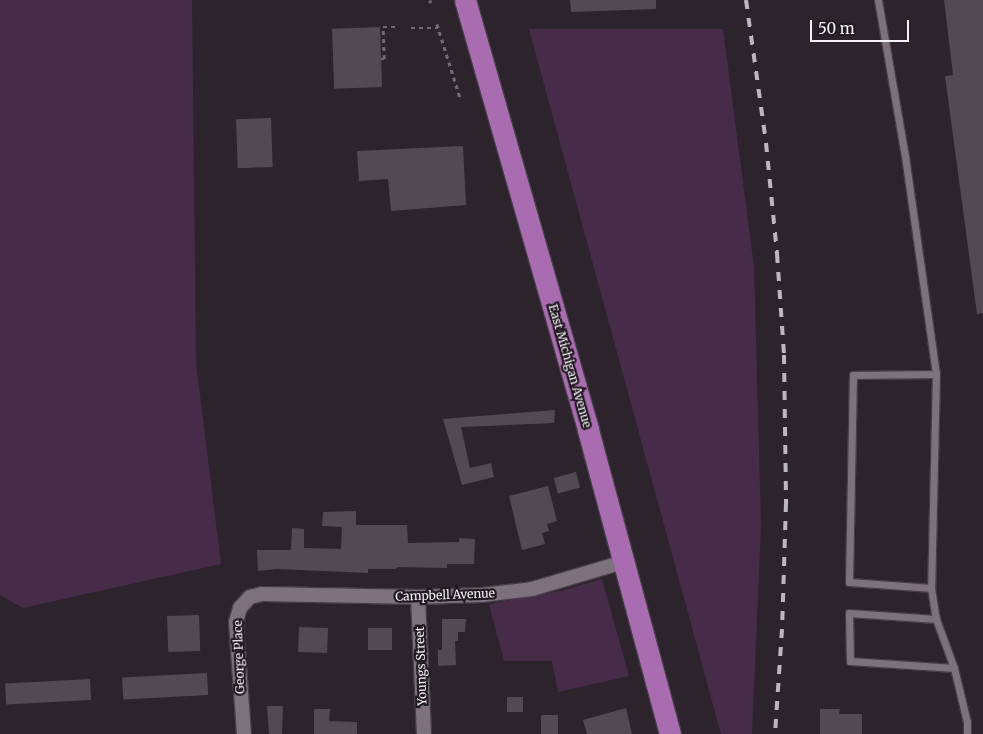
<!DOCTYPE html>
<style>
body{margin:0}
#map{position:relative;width:983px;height:734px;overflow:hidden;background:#2c232d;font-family:Merriweather,serif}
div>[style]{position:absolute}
.green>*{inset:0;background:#472c4a}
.building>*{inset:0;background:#534954;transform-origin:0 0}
.path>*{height:2.5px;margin-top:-1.25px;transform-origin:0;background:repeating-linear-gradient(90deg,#736b74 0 4px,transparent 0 8px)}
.roads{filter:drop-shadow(1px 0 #463e47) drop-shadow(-1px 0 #463e47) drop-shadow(0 1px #463e47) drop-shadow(0 -1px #463e47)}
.lane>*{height:7px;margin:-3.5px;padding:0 3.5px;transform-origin:3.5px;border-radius:3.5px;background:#7c717d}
.street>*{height:14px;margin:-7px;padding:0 7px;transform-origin:7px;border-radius:7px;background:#7c717d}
.primary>*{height:21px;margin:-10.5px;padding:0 10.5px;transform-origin:10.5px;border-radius:10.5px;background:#a96cb0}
.rail>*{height:4px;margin-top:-2px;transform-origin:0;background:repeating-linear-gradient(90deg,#bcb6bd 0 9px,transparent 0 18px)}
span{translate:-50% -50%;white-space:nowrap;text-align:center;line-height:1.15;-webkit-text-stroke:4.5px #221a23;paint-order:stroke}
.street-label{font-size:12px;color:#f6f0f7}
.scale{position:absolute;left:810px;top:20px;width:99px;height:22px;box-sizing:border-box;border:2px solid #f6f0f7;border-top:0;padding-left:6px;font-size:15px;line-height:18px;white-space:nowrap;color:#f6f0f7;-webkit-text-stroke:4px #221a23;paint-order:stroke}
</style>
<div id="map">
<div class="green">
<div style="clip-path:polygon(0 0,192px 0,196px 363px,221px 564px,23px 608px,0 595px)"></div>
<div style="clip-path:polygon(529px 29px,723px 29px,754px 267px,761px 525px,752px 734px,721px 734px)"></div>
<div style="clip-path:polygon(602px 579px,629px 676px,558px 692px,552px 661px,504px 661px,489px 604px,560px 591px)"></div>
</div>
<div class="building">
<div style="clip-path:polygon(570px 0,656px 0,656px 9px,571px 12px)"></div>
<div style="clip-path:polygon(944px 0,983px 0,983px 313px,977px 314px,945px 76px,953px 75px)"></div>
<div style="left:380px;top:27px;width:60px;height:48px;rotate:88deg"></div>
<div style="left:271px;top:118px;width:49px;height:35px;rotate:88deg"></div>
<div style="clip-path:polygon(463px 146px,466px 205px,391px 211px,388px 179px,359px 181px,357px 151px)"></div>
<div style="clip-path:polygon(555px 410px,554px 423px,461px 427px,470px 468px,491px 463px,494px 477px,462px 485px,443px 419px)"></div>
<div style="left:576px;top:472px;width:16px;height:23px;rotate:75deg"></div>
<div style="clip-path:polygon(548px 486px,557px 521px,547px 524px,549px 531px,542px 533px,545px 544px,522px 550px,509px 496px)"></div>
<div style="clip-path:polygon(356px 511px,356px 525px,407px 525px,408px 543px,459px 542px,459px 538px,475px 539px,474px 564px,447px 564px,447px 568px,397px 567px,396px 569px,368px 569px,368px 573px,276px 569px,258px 571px,257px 550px,291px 550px,292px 528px,304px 529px,304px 548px,341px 549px,342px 527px,322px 526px,323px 512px)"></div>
<div style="left:199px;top:615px;width:36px;height:32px;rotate:88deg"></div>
<div style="clip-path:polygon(442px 619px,466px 619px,465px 632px,458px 632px,458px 641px,455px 641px,456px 665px,438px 666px,438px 650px,442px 650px)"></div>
<div style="left:299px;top:627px;width:29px;height:25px;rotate:2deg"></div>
<div style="left:368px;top:628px;width:24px;height:22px"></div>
<div style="left:207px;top:673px;width:22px;height:85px;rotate:87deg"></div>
<div style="left:90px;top:679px;width:21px;height:85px;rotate:87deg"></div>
<div style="left:507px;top:697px;width:16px;height:15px"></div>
<div style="clip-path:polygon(267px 706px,283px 706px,282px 734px,269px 734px)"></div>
<div style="clip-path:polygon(626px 708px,632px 734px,587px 734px,583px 720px)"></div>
<div style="clip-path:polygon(314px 709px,330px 709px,329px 721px,357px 722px,357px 734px,314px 734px)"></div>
<div style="clip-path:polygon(820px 709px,840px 709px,839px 714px,862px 714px,862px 734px,820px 734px)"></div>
<div style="left:541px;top:715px;width:17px;height:19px"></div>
</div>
<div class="path">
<div style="left:430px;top:0;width:3px;rotate:72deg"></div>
<div style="left:437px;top:24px;width:77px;rotate:72.5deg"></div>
<div style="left:411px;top:28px;width:27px"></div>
<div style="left:381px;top:59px;width:3px"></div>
<div style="left:384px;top:59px;width:32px;rotate:-92deg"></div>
<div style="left:383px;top:27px;width:12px"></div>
</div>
<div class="roads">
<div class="lane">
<div style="left:878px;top:0;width:158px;rotate:80.2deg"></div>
<div style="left:905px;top:156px;width:220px;rotate:81.9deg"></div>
<div style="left:936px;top:374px;width:214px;rotate:91.3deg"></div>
<div style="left:931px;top:588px;width:31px;rotate:81deg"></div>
<div style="left:936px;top:619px;width:52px;rotate:69.8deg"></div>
<div style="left:954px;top:668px;width:56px;rotate:76.5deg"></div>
<div style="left:967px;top:722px;width:12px;rotate:90deg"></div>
<div style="left:931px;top:588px;width:82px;rotate:-175.8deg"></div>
<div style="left:849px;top:582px;width:207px;rotate:-88.9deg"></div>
<div style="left:853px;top:375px;width:83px;rotate:-0.7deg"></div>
<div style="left:936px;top:619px;width:87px;rotate:-176.1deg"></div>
<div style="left:849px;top:613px;width:48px;rotate:88.8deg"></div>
<div style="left:850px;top:661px;width:104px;rotate:3.9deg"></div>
</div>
<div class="street">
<div style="left:418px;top:597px;width:137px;rotate:87.5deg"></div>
<div style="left:244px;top:734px;width:112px;rotate:-94.1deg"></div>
<div style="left:236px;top:622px;width:15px;rotate:-74deg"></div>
<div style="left:240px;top:608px;width:15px;rotate:-48deg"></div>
<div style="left:250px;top:597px;width:12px;rotate:-14deg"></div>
<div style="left:262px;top:594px;width:156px;rotate:1.1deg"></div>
<div style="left:418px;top:597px;width:64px;rotate:-1.8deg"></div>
<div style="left:482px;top:595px;width:50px;rotate:-6.8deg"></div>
<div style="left:532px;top:589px;width:96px;rotate:-16.4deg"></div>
</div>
<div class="primary">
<div style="left:465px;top:0;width:447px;rotate:74deg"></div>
<div style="left:588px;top:430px;width:315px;rotate:74.9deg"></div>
</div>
</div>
<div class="rail">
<div style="left:746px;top:0;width:144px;rotate:82deg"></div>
<div style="left:766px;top:143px;width:112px;rotate:84.3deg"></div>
<div style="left:777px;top:254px;width:101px;rotate:86deg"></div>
<div style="left:784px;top:355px;width:148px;rotate:89.2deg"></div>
<div style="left:786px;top:503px;width:126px;rotate:91.8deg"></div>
<div style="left:782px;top:629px;width:105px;rotate:93.8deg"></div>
</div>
<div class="street-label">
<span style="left:570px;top:366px;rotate:74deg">East Michigan Avenue</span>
<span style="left:445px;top:595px;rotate:-2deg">Campbell Avenue</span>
<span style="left:239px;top:657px;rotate:-92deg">George Place</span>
<span style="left:421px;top:666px;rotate:-92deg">Youngs Street</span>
</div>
<div class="scale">50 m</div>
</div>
